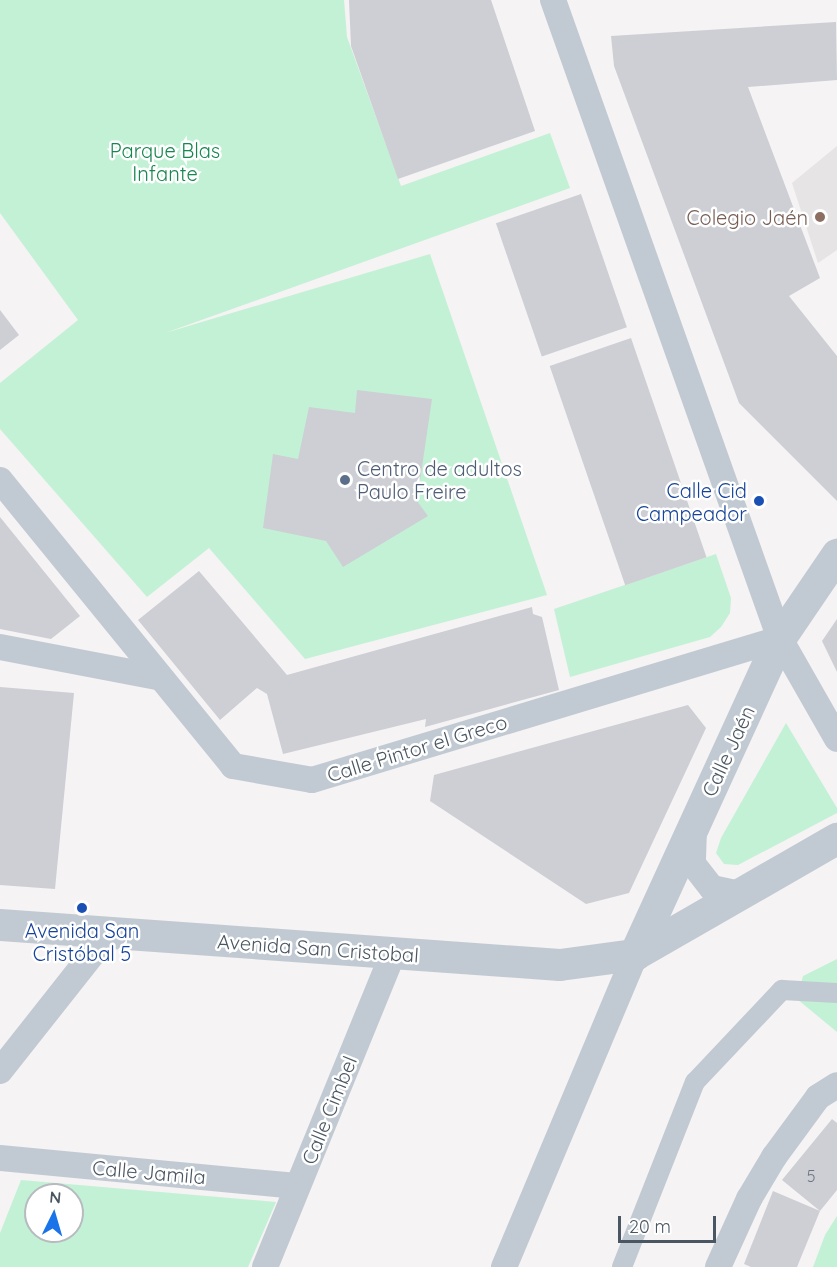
<!DOCTYPE html>
<meta charset="utf-8">
<style>
body{margin:0}
#map{position:relative;width:837px;height:1267px;overflow:hidden;background:#f5f3f3;font-family:Quicksand,sans-serif}
div>[style]{position:absolute}
.education>*{inset:0;background:#e6e4e5}
.green>*{inset:0;background:#c3f1d5}
.building>*{inset:0;background:#cdcfd5;transform-origin:0 0}
.pedestrian>*{height:20px;margin:-10px;padding:0 10px;transform-origin:10px;border-radius:10px;background:#c1cad2}
.minor>*{height:26px;margin:-13px;padding:0 13px;transform-origin:13px;border-radius:13px;background:#c1cad2}
.tertiary>*{height:32px;margin:-16px;padding:0 16px;transform-origin:16px;border-radius:16px;background:#c1cad2}
.dots>*{width:16px;height:16px;translate:-50% -50%;box-sizing:border-box;border:3px solid #fff;border-radius:50%}
span{translate:-50% -50%;white-space:nowrap;text-align:center;line-height:1.15;-webkit-text-stroke:5px #fff;paint-order:stroke}
.number-label{font-size:16px;color:#6b747e}
.number-label span{-webkit-text-stroke-width:0}
.park-label{font-size:20px;color:#17864f}
.education-label{font-size:20px;color:#785e54}
.right{translate:-100% -50%;text-align:right}
.service-label{font-size:20px;color:#4e5e75}
.left{translate:0 -50%;text-align:left}
.transit-label{font-size:20px;color:#164399}
.street-label{font-size:20px;color:#4a5661}
.north{position:absolute;left:24px;top:1183px;width:60px;height:60px;box-sizing:border-box;background:#fff;border:2px solid #b7bbc0;border-radius:50%;rotate:5deg;font-size:16px;font-weight:700;line-height:24px;text-align:center;color:#4a5661}
.north::after{content:'';display:block;margin:auto;width:21px;height:27px;background:#1a73e8;clip-path:polygon(50% 0,100% 100%,50% 72%,0 100%)}
.scale{position:absolute;left:618px;top:1216px;width:98px;height:27px;box-sizing:border-box;border:3px solid #4a5661;border-top:0;padding-left:8px;font-size:18px;line-height:21px;white-space:nowrap;color:#4a5661;-webkit-text-stroke:4px #fff;paint-order:stroke}
</style>
<div id="map">
<div class="education">
<div style="clip-path:polygon(837px 146px,837px 250px,818px 263px,792px 183px)"></div>
</div>
<div class="green">
<div style="clip-path:polygon(0 0,344px 0,347px 37px,401px 186px,550px 133px,570px 188px,165px 333px,430px 254px,547px 595px,305px 659px,209px 548px,147px 597px,0 429px,0 383px,78px 320px,0 213px)"></div>
<div style="clip-path:polygon(716px 554px,731px 598px,730px 613px,721px 627px,710px 637px,570px 677px,554px 609px)"></div>
<div style="clip-path:polygon(786px 723px,837px 808px,837px 813px,738px 865px,724px 864px,716px 853px,721px 838px)"></div>
<div style="clip-path:polygon(837px 959px,837px 1032px,797px 999px,803px 976px)"></div>
<div style="clip-path:polygon(evenodd,21px 1180px,276px 1202px,248px 1267px,0 1267px,0 1233px,21px 1180px,36px 1195px,72px 1195px,72px 1231px,36px 1231px,36px 1195px)"></div>
<div style="clip-path:polygon(837px 1216px,837px 1267px,813px 1267px,825px 1235px)"></div>
</div>
<div class="building">
<div style="clip-path:polygon(349px 0,491px 0,535px 131px,398px 179px,351px 46px)"></div>
<div style="clip-path:polygon(836px 22px,837px 80px,748px 87px,820px 278px,789px 296px,837px 356px,837px 501px,739px 403px,614px 66px,611px 36px)"></div>
<div style="left:581px;top:194px;width:141px;height:90px;rotate:71deg"></div>
<div style="clip-path:polygon(0 310px,19px 335px,0 350px)"></div>
<div style="left:631px;top:338px;width:232px;height:86px;rotate:71deg"></div>
<div style="clip-path:polygon(357px 390px,432px 399px,417px 501px,428px 516px,343px 567px,326px 541px,263px 528px,273px 454px,298px 459px,309px 407px,355px 413px)"></div>
<div style="clip-path:polygon(0 517px,80px 616px,51px 639px,0 629px)"></div>
<div style="clip-path:polygon(199px 571px,287px 675px,532px 607px,533px 614px,542px 617px,559px 690px,425px 727px,426px 719px,283px 754px,267px 694px,257px 688px,220px 720px,138px 620px)"></div>
<div style="clip-path:polygon(837px 619px,837px 672px,822px 641px)"></div>
<div style="clip-path:polygon(0 687px,74px 693px,55px 889px,0 885px)"></div>
<div style="clip-path:polygon(688px 705px,706px 728px,629px 893px,586px 904px,430px 801px,434px 775px)"></div>
<div style="clip-path:polygon(832px 1119px,837px 1123px,837px 1190px,820px 1211px,797px 1267px,751px 1267px,744px 1264px,773px 1191px,820px 1211px,782px 1180px)"></div>
</div>
<div class="pedestrian">
<div style="left:622px;top:1267px;width:199px;rotate:-68.5deg"></div>
<div style="left:695px;top:1082px;width:127px;rotate:-46.6deg"></div>
<div style="left:782px;top:990px;width:55px;rotate:3.1deg"></div>
</div>
<div class="minor">
<div style="left:553px;top:0;width:678px;rotate:70.44deg"></div>
<div style="left:780px;top:639px;width:115px;rotate:60.3deg"></div>
<div style="left:0;top:480px;width:369px;rotate:50.8deg"></div>
<div style="left:233px;top:766px;width:80px;rotate:10deg"></div>
<div style="left:312px;top:780px;width:489px;rotate:-16.8deg"></div>
<div style="left:0;top:647px;width:161px;rotate:10.8deg"></div>
<div style="left:694px;top:829px;width:35px;rotate:92deg"></div>
<div style="left:693px;top:864px;width:31px;rotate:52deg"></div>
<div style="left:712px;top:888px;width:30px;rotate:12deg"></div>
<div style="left:0;top:1071px;width:176px;rotate:-51.7deg"></div>
<div style="left:0;top:1158px;width:298px;rotate:5.4deg"></div>
<div style="left:265px;top:1267px;width:338px;rotate:-67.8deg"></div>
<div style="left:504px;top:1267px;width:338px;rotate:-67.2deg"></div>
<div style="left:718px;top:1267px;width:75px;rotate:-65.5deg"></div>
<div style="left:749px;top:1199px;width:49px;rotate:-59.2deg"></div>
<div style="left:774px;top:1157px;width:74px;rotate:-53.7deg"></div>
<div style="left:818px;top:1097px;width:22px;rotate:-32deg"></div>
</div>
<div class="tertiary">
<div style="left:0;top:925px;width:561px;rotate:4.09deg"></div>
<div style="left:560px;top:965px;width:76px;rotate:-7.6deg"></div>
<div style="left:635px;top:955px;width:233px;rotate:-29.9deg"></div>
<div style="left:635px;top:955px;width:348px;rotate:-65.4deg"></div>
<div style="left:780px;top:639px;width:102px;rotate:-55.8deg"></div>
</div>
<div class="dots">
<div style="left:820px;top:217px;background:#8d6e63"></div>
<div style="left:345px;top:480px;background:#5c6f8a"></div>
<div style="left:759px;top:501px;background:#1a4fb4"></div>
<div style="left:82px;top:908px;background:#1a4fb4"></div>
</div>
<div class="number-label">
<span style="left:811px;top:1176px">5</span>
</div>
<div class="park-label">
<span style="left:165px;top:162px">Parque Blas<br>Infante</span>
</div>
<div class="education-label">
<span class="right" style="left:808px;top:217px">Colegio Jaén</span>
</div>
<div class="service-label">
<span class="left" style="left:357px;top:480px">Centro de adultos<br>Paulo Freire</span>
</div>
<div class="transit-label">
<span class="right" style="left:747px;top:502px">Calle Cid<br>Campeador</span>
<span style="left:82px;top:942px">Avenida San<br>Cristóbal 5</span>
</div>
<div class="street-label">
<span style="left:417px;top:748px;rotate:-17deg">Calle Pintor el Greco</span>
<span style="left:728px;top:751px;rotate:-65deg">Calle Jaén</span>
<span style="left:318px;top:948px;rotate:4deg">Avenida San Cristobal</span>
<span style="left:329px;top:1110px;rotate:-68deg">Calle Cimbel</span>
<span style="left:149px;top:1172px;rotate:5deg">Calle Jamila</span>
</div>
<div class="north">N</div>
<div class="scale">20 m</div>
</div>
